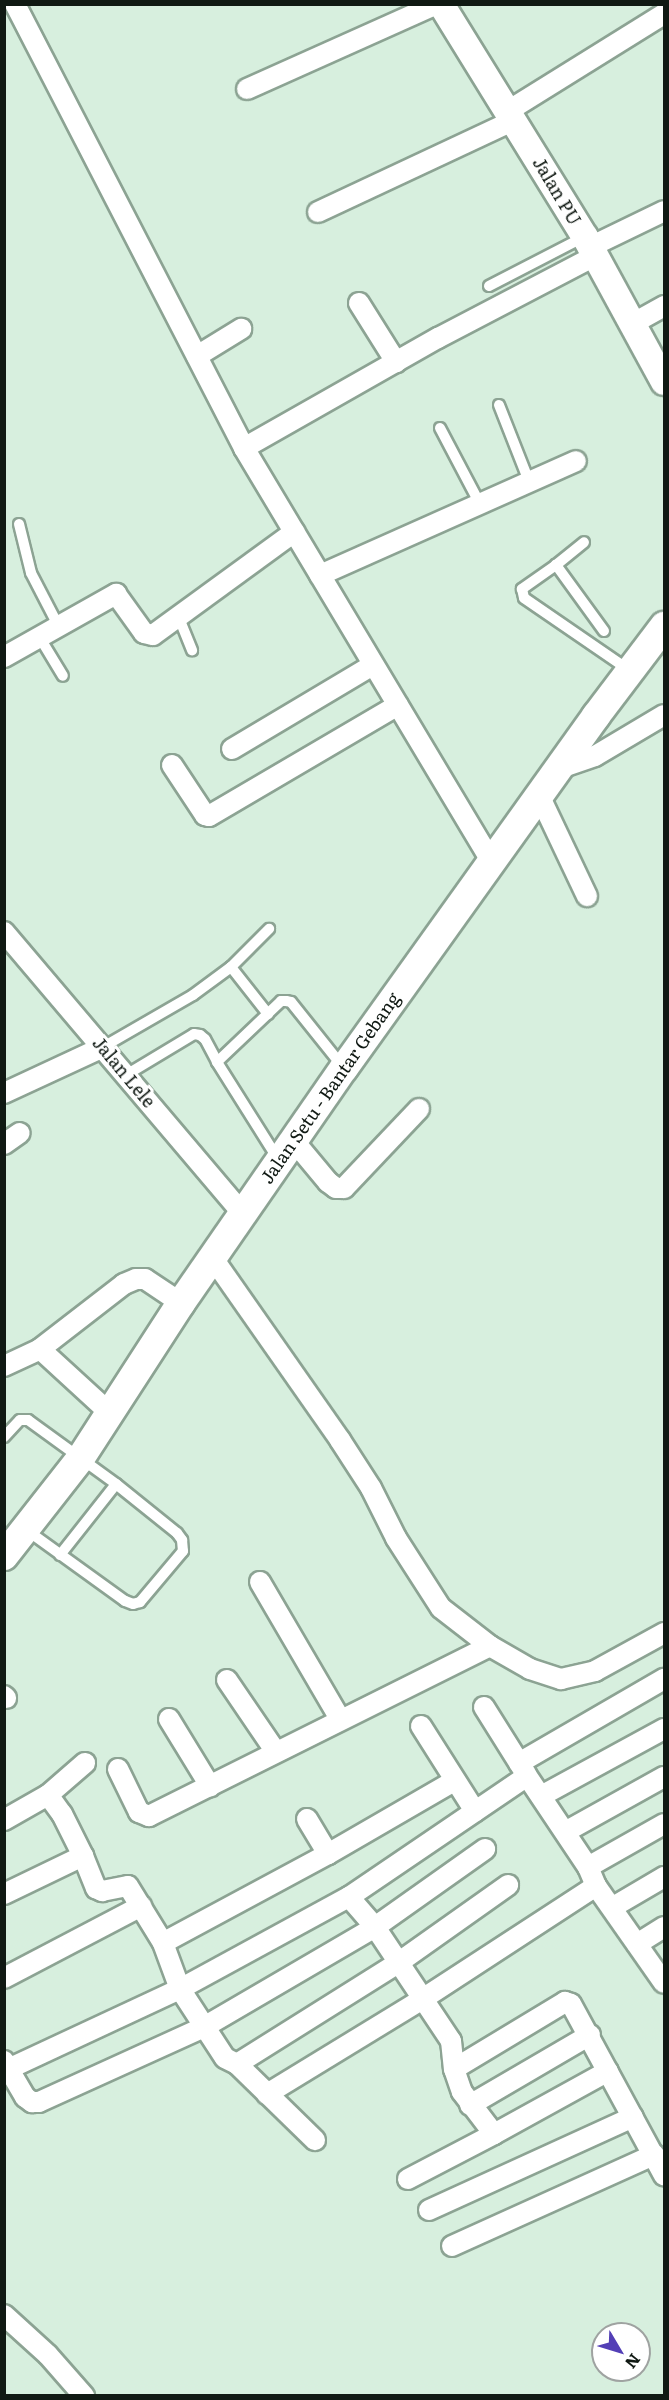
<!DOCTYPE html>
<style>
body{margin:0}
#map{position:relative;width:669px;height:2400px;overflow:hidden;background:#d7efde;font-family:Literata,serif}
div>[style]{position:absolute}
.roads{filter:drop-shadow(2px 0 #8ca393) drop-shadow(-2px 0 #8ca393) drop-shadow(0 2px #8ca393) drop-shadow(0 -2px #8ca393)}
.service>*{height:10px;margin:-5px;padding:0 5px;transform-origin:5px;border-radius:5px;background:#fff}
.minor>*{height:20px;margin:-10px;padding:0 10px;transform-origin:10px;border-radius:10px;background:#fff}
.tertiary>*{height:26px;margin:-13px;padding:0 13px;transform-origin:13px;border-radius:13px;background:#fff}
.secondary>*{height:28px;margin:-14px;padding:0 14px;transform-origin:14px;border-radius:14px;background:#fff}
span{translate:-50% -50%;white-space:nowrap;text-align:center;line-height:1.15;-webkit-text-stroke:6px #fff;paint-order:stroke}
.street-label{font-size:18px;color:#101913}
.frame{position:absolute;inset:0;border:6px solid #101913;pointer-events:none}
.north{position:absolute;left:591px;top:2322px;width:60px;height:60px;box-sizing:border-box;background:#fff;border:2px solid #9fa3a1;border-radius:50%;rotate:128deg;font-size:16px;font-weight:700;line-height:24px;text-align:center;color:#101913}
.north::after{content:'';display:block;margin:auto;width:21px;height:27px;background:#533fb6;clip-path:polygon(50% 0,100% 100%,50% 72%,0 100%)}
</style>
<div id="map">
<div class="roads">
<div class="service">
<div style="left:489px;top:286px;width:107px;rotate:-27.3deg"></div>
<div style="left:499px;top:405px;width:82px;rotate:68.5deg"></div>
<div style="left:440px;top:428px;width:84px;rotate:62.2deg"></div>
<div style="left:19px;top:524px;width:50px;rotate:76.2deg"></div>
<div style="left:31px;top:573px;width:61px;rotate:62.6deg"></div>
<div style="left:556px;top:565px;width:36px;rotate:-39deg"></div>
<div style="left:179px;top:618px;width:35px;rotate:68deg"></div>
<div style="left:604px;top:631px;width:82px;rotate:-126deg"></div>
<div style="left:556px;top:565px;width:42px;rotate:144.8deg"></div>
<div style="left:522px;top:589px;width:9px;rotate:77deg"></div>
<div style="left:524px;top:598px;width:127px;rotate:34.4deg"></div>
<div style="left:40px;top:638px;width:44px;rotate:58.8deg"></div>
<div style="left:231px;top:967px;width:60px;rotate:51.8deg"></div>
<div style="left:103px;top:1047px;width:104px;rotate:-30deg"></div>
<div style="left:193px;top:995px;width:47px;rotate:-36.4deg"></div>
<div style="left:231px;top:967px;width:54px;rotate:-45deg"></div>
<div style="left:126px;top:1075px;width:79px;rotate:-31.1deg"></div>
<div style="left:194px;top:1034px;width:6px;rotate:9deg"></div>
<div style="left:200px;top:1035px;width:6px;rotate:39deg"></div>
<div style="left:205px;top:1039px;width:26px;rotate:62deg"></div>
<div style="left:278px;top:1159px;width:115px;rotate:-122.2deg"></div>
<div style="left:217px;top:1062px;width:88px;rotate:-43.6deg"></div>
<div style="left:281px;top:1001px;width:5px"></div>
<div style="left:286px;top:1001px;width:5px;rotate:11deg"></div>
<div style="left:291px;top:1002px;width:83px;rotate:51.3deg"></div>
<div style="left:4px;top:1437px;width:23px;rotate:-47deg"></div>
<div style="left:20px;top:1420px;width:8px"></div>
<div style="left:28px;top:1420px;width:109px;rotate:36deg"></div>
<div style="left:116px;top:1484px;width:78px;rotate:38.8deg"></div>
<div style="left:177px;top:1533px;width:9px;rotate:54deg"></div>
<div style="left:182px;top:1540px;width:11px;rotate:85deg"></div>
<div style="left:183px;top:1551px;width:67px;rotate:130.1deg"></div>
<div style="left:140px;top:1602px;width:7px;rotate:164deg"></div>
<div style="left:133px;top:1604px;width:9px;rotate:-159deg"></div>
<div style="left:125px;top:1601px;width:123px;rotate:-144.2deg"></div>
<div style="left:60px;top:1555px;width:90px;rotate:-51.7deg"></div>
</div>
<div class="minor">
<div style="left:15px;top:4px;width:500px;rotate:62.7deg"></div>
<div style="left:244px;top:448px;width:483px;rotate:59.1deg"></div>
<div style="left:247px;top:89px;width:208px;rotate:-24.1deg"></div>
<div style="left:508px;top:111px;width:184px;rotate:-31.9deg"></div>
<div style="left:318px;top:212px;width:217px;rotate:-25.1deg"></div>
<div style="left:590px;top:247px;width:82px;rotate:-25.9deg"></div>
<div style="left:359px;top:303px;width:70px;rotate:57.9deg"></div>
<div style="left:632px;top:324px;width:37px;rotate:-29deg"></div>
<div style="left:197px;top:356px;width:52px;rotate:-31.5deg"></div>
<div style="left:244px;top:448px;width:223px;rotate:-29.6deg"></div>
<div style="left:438px;top:338px;width:177px;rotate:-27.6deg"></div>
<div style="left:320px;top:575px;width:280px;rotate:-24deg"></div>
<div style="left:4px;top:657px;width:129px;rotate:-29.4deg"></div>
<div style="left:116px;top:594px;width:48px;rotate:54.3deg"></div>
<div style="left:144px;top:633px;width:9px;rotate:13deg"></div>
<div style="left:153px;top:635px;width:175px;rotate:-36.1deg"></div>
<div style="left:232px;top:749px;width:164px;rotate:-30.8deg"></div>
<div style="left:172px;top:765px;width:60px;rotate:56.6deg"></div>
<div style="left:205px;top:815px;width:4px;rotate:14deg"></div>
<div style="left:209px;top:816px;width:219px;rotate:-30.4deg"></div>
<div style="left:560px;top:768px;width:37px;rotate:-19deg"></div>
<div style="left:595px;top:756px;width:80px;rotate:-30.7deg"></div>
<div style="left:539px;top:795px;width:112px;rotate:64.6deg"></div>
<div style="left:4px;top:932px;width:368px;rotate:49.7deg"></div>
<div style="left:4px;top:1093px;width:109px;rotate:-24.9deg"></div>
<div style="left:293px;top:1140px;width:55px;rotate:50.2deg"></div>
<div style="left:328px;top:1182px;width:10px;rotate:37deg"></div>
<div style="left:336px;top:1188px;width:8px"></div>
<div style="left:344px;top:1188px;width:109px;rotate:-46.5deg"></div>
<div style="left:4px;top:1144px;width:19px;rotate:-35deg"></div>
<div style="left:212px;top:1257px;width:223px;rotate:55deg"></div>
<div style="left:340px;top:1440px;width:57px;rotate:57.1deg"></div>
<div style="left:371px;top:1488px;width:56px;rotate:63.4deg"></div>
<div style="left:396px;top:1538px;width:83px;rotate:57.3deg"></div>
<div style="left:441px;top:1608px;width:62px;rotate:37.8deg"></div>
<div style="left:490px;top:1646px;width:46px;rotate:29.9deg"></div>
<div style="left:530px;top:1669px;width:33px;rotate:18deg"></div>
<div style="left:561px;top:1679px;width:35px;rotate:-13deg"></div>
<div style="left:595px;top:1671px;width:79px;rotate:-28.8deg"></div>
<div style="left:40px;top:1349px;width:106px;rotate:-37.7deg"></div>
<div style="left:124px;top:1284px;width:13px;rotate:-23deg"></div>
<div style="left:136px;top:1279px;width:9px"></div>
<div style="left:145px;top:1279px;width:43px;rotate:33.7deg"></div>
<div style="left:4px;top:1366px;width:40px;rotate:-25deg"></div>
<div style="left:40px;top:1349px;width:96px;rotate:42.5deg"></div>
<div style="left:260px;top:1582px;width:159px;rotate:59.7deg"></div>
<div style="left:227px;top:1680px;width:87px;rotate:55.8deg"></div>
<div style="left:4px;top:1696px;width:3px;rotate:45deg"></div>
<div style="left:484px;top:1707px;width:79px;rotate:57.9deg"></div>
<div style="left:169px;top:1719px;width:79px;rotate:58.5deg"></div>
<div style="left:421px;top:1726px;width:101px;rotate:57.6deg"></div>
<div style="left:519px;top:1763px;width:168px;rotate:-30.1deg"></div>
<div style="left:118px;top:1769px;width:48px;rotate:64deg"></div>
<div style="left:139px;top:1812px;width:11px;rotate:22deg"></div>
<div style="left:149px;top:1816px;width:381px;rotate:-26.5deg"></div>
<div style="left:48px;top:1795px;width:24px;rotate:54deg"></div>
<div style="left:62px;top:1814px;width:47px;rotate:63.4deg"></div>
<div style="left:83px;top:1856px;width:35px;rotate:68deg"></div>
<div style="left:96px;top:1888px;width:7px;rotate:27deg"></div>
<div style="left:102px;top:1891px;width:26px;rotate:-11deg"></div>
<div style="left:128px;top:1886px;width:67px;rotate:58.4deg"></div>
<div style="left:541px;top:1796px;width:140px;rotate:-28.6deg"></div>
<div style="left:307px;top:1819px;width:41px;rotate:59deg"></div>
<div style="left:328px;top:1854px;width:187px;rotate:151.7deg"></div>
<div style="left:163px;top:1943px;width:49px;rotate:69.7deg"></div>
<div style="left:180px;top:1989px;width:82px;rotate:56.9deg"></div>
<div style="left:225px;top:2058px;width:13px;rotate:27deg"></div>
<div style="left:237px;top:2064px;width:109px;rotate:44.3deg"></div>
<div style="left:4px;top:1820px;width:51px;rotate:-29.6deg"></div>
<div style="left:48px;top:1795px;width:49px;rotate:-40.9deg"></div>
<div style="left:565px;top:1832px;width:113px;rotate:-29.1deg"></div>
<div style="left:328px;top:1854px;width:146px;rotate:-30.1deg"></div>
<div style="left:588px;top:1867px;width:87px;rotate:-29.5deg"></div>
<div style="left:4px;top:1894px;width:88px;rotate:-25.7deg"></div>
<div style="left:349px;top:1897px;width:40px;rotate:49deg"></div>
<div style="left:375px;top:1927px;width:137px;rotate:56.3deg"></div>
<div style="left:451px;top:2041px;width:28px;rotate:84deg"></div>
<div style="left:454px;top:2069px;width:24px;rotate:71deg"></div>
<div style="left:462px;top:2092px;width:53px;rotate:52.7deg"></div>
<div style="left:494px;top:2134px;width:130px;rotate:-28.9deg"></div>
<div style="left:613px;top:1907px;width:59px;rotate:-30.5deg"></div>
<div style="left:637px;top:1944px;width:32px;rotate:-32deg"></div>
<div style="left:4px;top:1978px;width:155px;rotate:-27.7deg"></div>
<div style="left:4px;top:2061px;width:42px;rotate:59.7deg"></div>
<div style="left:25px;top:2097px;width:9px;rotate:36deg"></div>
<div style="left:32px;top:2102px;width:7px"></div>
<div style="left:39px;top:2102px;width:181px;rotate:-24.4deg"></div>
<div style="left:204px;top:2027px;width:198px;rotate:-30.3deg"></div>
<div style="left:375px;top:1927px;width:135px;rotate:-35.3deg"></div>
<div style="left:237px;top:2064px;width:190px;rotate:-32.1deg"></div>
<div style="left:398px;top:1963px;width:135px;rotate:-35.3deg"></div>
<div style="left:454px;top:2069px;width:130px;rotate:-31.1deg"></div>
<div style="left:565px;top:2002px;width:6px;rotate:18deg"></div>
<div style="left:571px;top:2004px;width:195px;rotate:61.5deg"></div>
<div style="left:4px;top:2071px;width:194px;rotate:-25deg"></div>
<div style="left:180px;top:1989px;width:192px;rotate:-28.6deg"></div>
<div style="left:349px;top:1897px;width:215px;rotate:-34.2deg"></div>
<div style="left:527px;top:1776px;width:110px;rotate:56.2deg"></div>
<div style="left:588px;top:1867px;width:21px;rotate:67deg"></div>
<div style="left:596px;top:1886px;width:118px;rotate:55deg"></div>
<div style="left:267px;top:2094px;width:180px;rotate:-31.4deg"></div>
<div style="left:421px;top:2000px;width:209px;rotate:-33.1deg"></div>
<div style="left:470px;top:2105px;width:139px;rotate:-30.3deg"></div>
<div style="left:408px;top:2179px;width:97px;rotate:-27.6deg"></div>
<div style="left:429px;top:2210px;width:224px;rotate:-24.5deg"></div>
<div style="left:452px;top:2246px;width:222px;rotate:-24.3deg"></div>
<div style="left:4px;top:2315px;width:59px;rotate:42.3deg"></div>
<div style="left:48px;top:2355px;width:55px;rotate:48.7deg"></div>
</div>
<div class="tertiary">
<div style="left:441px;top:4px;width:274px;rotate:58.3deg"></div>
<div style="left:585px;top:237px;width:165px;rotate:61.4deg"></div>
</div>
<div class="secondary">
<div style="left:4px;top:1556px;width:123px;rotate:-51.9deg"></div>
<div style="left:80px;top:1459px;width:186px;rotate:-57.1deg"></div>
<div style="left:181px;top:1303px;width:286px;rotate:-55.3deg"></div>
<div style="left:344px;top:1068px;width:433px;rotate:-54.4deg"></div>
<div style="left:596px;top:716px;width:113px;rotate:-52.9deg"></div>
</div>
</div>
<div class="street-label">
<span style="left:557px;top:191px;rotate:59deg">Jalan PU</span>
<span style="left:124px;top:1072px;rotate:50deg">Jalan Lele</span>
<span style="left:330px;top:1088px;rotate:-55deg">Jalan Setu - Bantar Gebang</span>
</div>
<div class="frame"></div>
<div class="north">N</div>
</div>
